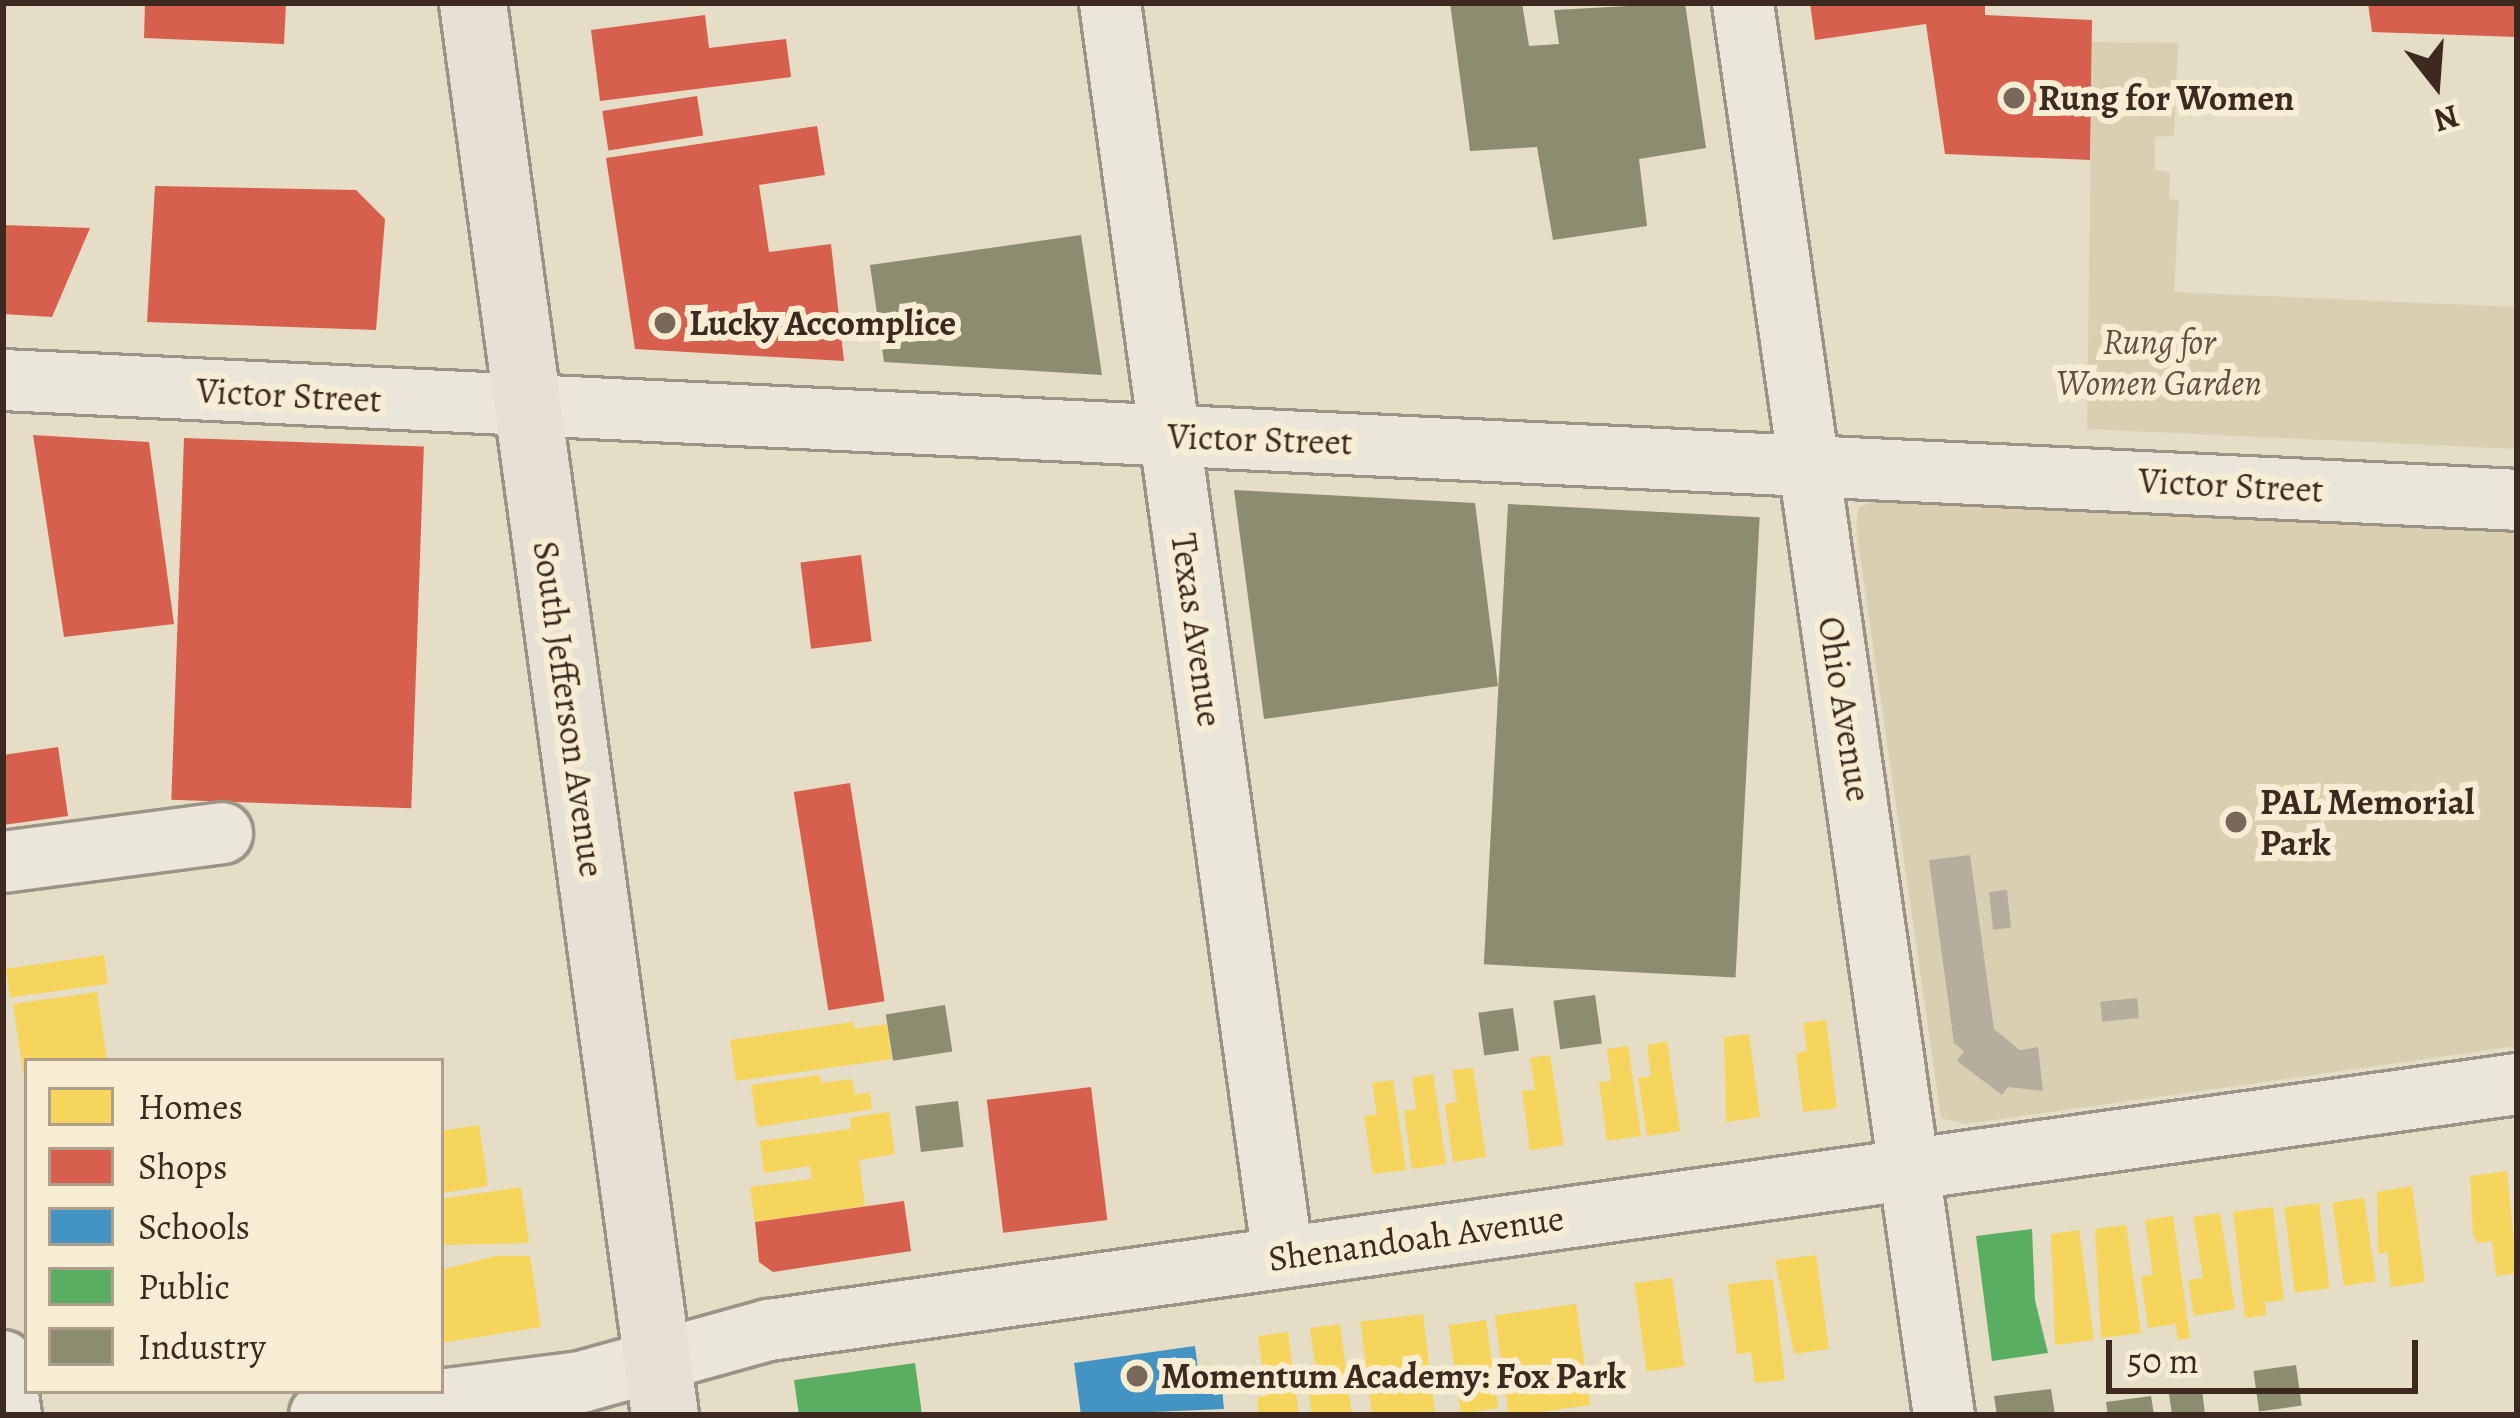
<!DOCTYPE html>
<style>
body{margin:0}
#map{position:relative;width:2520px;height:1418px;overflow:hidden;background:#e5ddc6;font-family:Alegreya,serif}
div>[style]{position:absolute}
.green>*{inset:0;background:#dbcfb1}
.homes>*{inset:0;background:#f6d55c;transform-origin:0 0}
.shops>*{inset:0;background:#d6604d;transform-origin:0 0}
.schools>*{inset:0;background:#4393c3}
.public>*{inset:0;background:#5aae61}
.industry>*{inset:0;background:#8c8c6e;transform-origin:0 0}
.building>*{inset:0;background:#b5ae9e;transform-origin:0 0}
.roads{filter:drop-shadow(3px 0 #9b9486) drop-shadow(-3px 0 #9b9486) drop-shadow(0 3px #9b9486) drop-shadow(0 -3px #9b9486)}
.minor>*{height:60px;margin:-30px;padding:0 30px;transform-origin:30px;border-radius:30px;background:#eae6da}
.major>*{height:66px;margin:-33px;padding:0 33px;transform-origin:33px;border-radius:33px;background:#e6e1d4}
.dots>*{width:33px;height:33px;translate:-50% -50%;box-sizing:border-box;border:6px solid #f7edd2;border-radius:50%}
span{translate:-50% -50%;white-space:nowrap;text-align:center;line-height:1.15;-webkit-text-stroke:12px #f7edd2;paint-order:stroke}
.poi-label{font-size:36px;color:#3e2920;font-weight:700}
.left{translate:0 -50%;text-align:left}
.park-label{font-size:36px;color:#635040;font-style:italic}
.street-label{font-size:36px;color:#3e2920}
.frame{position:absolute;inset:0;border:6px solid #3e2920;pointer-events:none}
.legend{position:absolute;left:24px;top:1058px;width:420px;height:336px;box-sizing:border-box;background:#f7edd2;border:3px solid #ad9f8b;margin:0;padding:15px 21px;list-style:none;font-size:36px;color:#3e2920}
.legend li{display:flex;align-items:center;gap:24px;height:60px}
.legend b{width:60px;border:3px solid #ad9f8b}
.north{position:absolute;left:2376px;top:24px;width:120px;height:120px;-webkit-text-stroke:9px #f7edd2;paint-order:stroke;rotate:163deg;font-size:33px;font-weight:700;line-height:48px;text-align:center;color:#3e2920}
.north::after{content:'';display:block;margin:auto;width:42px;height:54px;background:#3e2920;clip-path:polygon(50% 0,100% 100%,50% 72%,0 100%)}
.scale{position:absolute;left:2106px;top:1340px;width:312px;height:54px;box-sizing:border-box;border:6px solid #3e2920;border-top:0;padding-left:15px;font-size:36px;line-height:42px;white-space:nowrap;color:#3e2920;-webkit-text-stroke:9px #f7edd2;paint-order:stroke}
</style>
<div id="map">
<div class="green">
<div style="clip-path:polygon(2092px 42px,2178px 43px,2174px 136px,2155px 137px,2155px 170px,2170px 172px,2169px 199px,2179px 200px,2174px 292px,2517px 307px,2517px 449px,2087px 429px)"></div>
<div style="clip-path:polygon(1878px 500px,2517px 531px,2517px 1046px,1966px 1124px,1941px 1118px,1856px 527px,1859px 507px)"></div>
</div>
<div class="homes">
<div style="left:104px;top:955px;width:29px;height:99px;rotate:82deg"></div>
<div style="clip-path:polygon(97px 992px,107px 1061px,27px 1061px,23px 1073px,13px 1004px)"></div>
<div style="clip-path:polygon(1826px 1020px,1837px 1108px,1803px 1112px,1796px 1053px,1807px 1051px,1803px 1023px)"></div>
<div style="clip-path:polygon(853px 1022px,854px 1029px,887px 1024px,892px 1059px,736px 1081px,730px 1040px)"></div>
<div style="clip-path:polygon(1749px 1034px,1760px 1117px,1726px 1122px,1724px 1037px)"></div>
<div style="clip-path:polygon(1667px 1041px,1680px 1131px,1647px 1136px,1638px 1078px,1651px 1076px,1647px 1045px)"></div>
<div style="clip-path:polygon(1628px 1046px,1641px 1136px,1607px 1141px,1599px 1082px,1611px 1081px,1607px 1049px)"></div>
<div style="clip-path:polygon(1550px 1055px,1564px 1145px,1530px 1150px,1522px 1091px,1535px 1090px,1530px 1058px)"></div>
<div style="clip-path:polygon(1473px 1068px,1486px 1157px,1453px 1162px,1445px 1104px,1457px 1102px,1452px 1070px)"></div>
<div style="clip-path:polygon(1433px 1074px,1446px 1164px,1412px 1169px,1404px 1111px,1416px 1109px,1412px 1078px)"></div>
<div style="clip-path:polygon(820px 1075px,821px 1083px,852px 1079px,855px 1095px,870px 1092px,872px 1109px,757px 1127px,751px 1085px)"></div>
<div style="clip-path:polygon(1393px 1080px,1406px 1170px,1373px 1174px,1364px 1116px,1377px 1115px,1372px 1083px)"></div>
<div style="clip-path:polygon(889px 1112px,895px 1154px,859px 1160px,865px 1206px,755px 1222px,750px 1187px,812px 1179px,810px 1166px,764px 1173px,760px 1141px,851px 1129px,850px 1118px)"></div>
<div style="clip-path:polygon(479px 1125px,488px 1186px,441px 1193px,441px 1131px)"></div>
<div style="clip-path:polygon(2507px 1171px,2517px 1273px,2496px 1276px,2492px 1241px,2478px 1243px,2473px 1234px,2470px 1176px)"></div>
<div style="clip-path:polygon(2412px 1186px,2425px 1282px,2391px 1287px,2387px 1252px,2378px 1254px,2377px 1192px)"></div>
<div style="clip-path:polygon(521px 1187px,529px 1243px,441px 1245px,441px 1199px)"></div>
<div style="left:2364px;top:1198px;width:84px;height:32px;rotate:82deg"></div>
<div style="left:2319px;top:1203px;width:86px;height:35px;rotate:83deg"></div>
<div style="clip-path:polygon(2273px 1207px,2284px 1300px,2265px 1302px,2266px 1315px,2245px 1318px,2233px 1212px)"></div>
<div style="clip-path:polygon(2220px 1213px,2235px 1309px,2194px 1316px,2188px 1280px,2203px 1278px,2193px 1217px)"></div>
<div style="clip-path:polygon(2173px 1216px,2190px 1338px,2178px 1340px,2176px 1324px,2148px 1328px,2141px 1276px,2153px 1275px,2145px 1220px)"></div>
<div style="clip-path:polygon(2126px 1225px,2141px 1333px,2101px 1338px,2095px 1229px)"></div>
<div style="clip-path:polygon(2079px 1230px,2094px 1340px,2055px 1345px,2051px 1234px)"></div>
<div style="clip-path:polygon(1816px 1255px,1829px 1349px,1794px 1354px,1775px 1260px)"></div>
<div style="clip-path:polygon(496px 1256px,530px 1256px,541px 1327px,441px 1343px,441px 1270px)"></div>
<div style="left:1672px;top:1278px;width:89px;height:38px;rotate:82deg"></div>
<div style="clip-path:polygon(1773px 1279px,1785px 1380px,1755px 1383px,1751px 1352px,1737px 1354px,1728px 1284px)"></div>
<div style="left:1576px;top:1304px;width:102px;height:82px;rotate:82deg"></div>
<div style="left:1423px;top:1314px;width:102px;height:63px;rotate:83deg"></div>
<div style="left:1486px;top:1320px;width:89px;height:38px;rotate:82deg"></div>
<div style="clip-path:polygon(1340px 1324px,1352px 1415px,1312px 1415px,1308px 1389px,1318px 1387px,1310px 1328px)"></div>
<div style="clip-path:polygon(1288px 1332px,1299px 1415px,1259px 1415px,1257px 1397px,1266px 1396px,1258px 1336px)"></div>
</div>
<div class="shops">
<div style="clip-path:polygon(145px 3px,286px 3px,284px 44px,144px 38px)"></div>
<div style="clip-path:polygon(1810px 3px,1985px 3px,1985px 15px,2092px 20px,2090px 160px,1945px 154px,1926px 24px,1815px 40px)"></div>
<div style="clip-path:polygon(2368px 3px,2517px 3px,2517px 37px,2372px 32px)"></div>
<div style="clip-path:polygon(705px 15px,709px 48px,786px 39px,791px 77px,600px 101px,591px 30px)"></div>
<div style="left:697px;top:96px;width:40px;height:96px;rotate:81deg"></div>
<div style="clip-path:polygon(817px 126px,825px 175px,759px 185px,769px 252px,831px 244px,844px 361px,635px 349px,606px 158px)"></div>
<div style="clip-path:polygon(155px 186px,356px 190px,385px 219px,376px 330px,147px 322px)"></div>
<div style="clip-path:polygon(3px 225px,90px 228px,52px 317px,3px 314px)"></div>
<div style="clip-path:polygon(33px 435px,149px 442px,174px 624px,64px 637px)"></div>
<div style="left:184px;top:438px;width:240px;height:362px;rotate:2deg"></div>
<div style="left:861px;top:555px;width:87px;height:61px;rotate:83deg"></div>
<div style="clip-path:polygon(58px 747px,68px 816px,3px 825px,3px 755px)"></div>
<div style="left:850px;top:783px;width:221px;height:57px;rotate:81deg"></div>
<div style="left:1091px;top:1087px;width:134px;height:105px;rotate:83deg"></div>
<div style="clip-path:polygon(904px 1201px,911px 1251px,773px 1272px,759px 1262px,755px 1222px)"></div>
</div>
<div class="schools">
<div style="clip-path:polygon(1195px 1346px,1201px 1392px,1222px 1389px,1224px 1409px,1081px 1415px,1074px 1363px)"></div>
</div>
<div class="public">
<div style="clip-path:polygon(2032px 1229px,2035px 1300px,2048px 1353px,1992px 1361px,1976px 1236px)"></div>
<div style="clip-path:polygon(915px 1363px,922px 1415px,799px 1415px,794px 1380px)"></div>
</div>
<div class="industry">
<div style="clip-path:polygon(1450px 3px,1522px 3px,1529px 46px,1559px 44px,1554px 10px,1685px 3px,1706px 148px,1639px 159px,1647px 226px,1553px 240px,1537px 147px,1470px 151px)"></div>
<div style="clip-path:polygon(1081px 235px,1102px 375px,884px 362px,870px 265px)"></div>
<div style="clip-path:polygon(1234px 490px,1475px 503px,1498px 686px,1264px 719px)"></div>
<div style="left:1508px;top:504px;width:252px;height:461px;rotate:3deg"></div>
<div style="left:1595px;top:995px;width:49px;height:42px;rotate:82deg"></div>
<div style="left:945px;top:1005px;width:47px;height:60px;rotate:81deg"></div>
<div style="left:1513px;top:1008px;width:43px;height:35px;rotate:82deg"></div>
<div style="left:958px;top:1101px;width:46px;height:43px;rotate:83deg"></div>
<div style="left:2296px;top:1365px;width:41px;height:43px;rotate:82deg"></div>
<div style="clip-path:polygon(2051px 1389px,2055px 1415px,1997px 1415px,1994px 1396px)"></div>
<div style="clip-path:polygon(2202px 1389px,2205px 1415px,2172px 1415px,2169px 1394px)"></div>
<div style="clip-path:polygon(2151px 1396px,2154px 1415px,2108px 1415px,2106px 1402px)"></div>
</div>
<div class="building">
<div style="clip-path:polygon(1970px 855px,1994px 1029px,2020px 1050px,2038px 1047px,2043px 1091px,2008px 1087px,2002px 1095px,1957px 1061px,1964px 1051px,1954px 1043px,1929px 860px)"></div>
<div style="left:2007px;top:890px;width:38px;height:18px;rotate:84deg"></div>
<div style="left:2137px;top:998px;width:20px;height:37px;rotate:84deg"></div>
</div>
<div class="roads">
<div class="minor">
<div style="left:1110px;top:3px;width:1266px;rotate:82.15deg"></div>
<div style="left:1743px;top:3px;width:1426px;rotate:81.9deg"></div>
<div style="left:3px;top:380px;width:2517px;rotate:2.73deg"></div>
<div style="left:3px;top:862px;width:221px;rotate:-7.5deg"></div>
<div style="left:3px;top:1361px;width:55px;rotate:81.6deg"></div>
<div style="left:320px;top:1415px;width:263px;rotate:-7.2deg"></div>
<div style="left:581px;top:1382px;width:195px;rotate:-15.5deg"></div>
<div style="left:769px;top:1330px;width:1765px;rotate:-8.01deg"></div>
</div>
<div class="major">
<div style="left:473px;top:3px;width:1425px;rotate:82.26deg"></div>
</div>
</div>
<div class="dots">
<div style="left:2014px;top:98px;background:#78685a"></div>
<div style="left:665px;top:323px;background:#78685a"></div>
<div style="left:2236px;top:822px;background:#78685a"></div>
<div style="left:1137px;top:1376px;background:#78685a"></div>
</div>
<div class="poi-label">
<span class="left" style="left:2038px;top:98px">Rung for Women</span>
<span class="left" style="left:689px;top:323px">Lucky Accomplice</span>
<span class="left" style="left:2260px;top:822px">PAL Memorial<br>Park</span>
<span class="left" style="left:1161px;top:1376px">Momentum Academy: Fox Park</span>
</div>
<div class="park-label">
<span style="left:2159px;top:362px">Rung for<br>Women Garden</span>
</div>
<div class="street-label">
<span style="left:289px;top:395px;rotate:3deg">Victor Street</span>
<span style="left:1260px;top:439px;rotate:2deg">Victor Street</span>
<span style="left:2231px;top:485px;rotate:3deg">Victor Street</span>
<span style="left:1197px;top:630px;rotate:82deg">Texas Avenue</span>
<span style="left:569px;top:709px;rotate:82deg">South Jefferson Avenue</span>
<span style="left:1845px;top:709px;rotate:81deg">Ohio Avenue</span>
<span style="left:1416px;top:1238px;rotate:-8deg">Shenandoah Avenue</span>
</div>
<div class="frame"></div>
<ul class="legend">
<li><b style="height:33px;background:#f6d55c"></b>Homes</li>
<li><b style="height:33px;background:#d6604d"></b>Shops</li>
<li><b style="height:33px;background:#4393c3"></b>Schools</li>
<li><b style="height:33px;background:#5aae61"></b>Public</li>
<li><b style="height:33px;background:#8c8c6e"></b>Industry</li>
</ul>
<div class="north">N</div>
<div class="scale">50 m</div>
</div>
